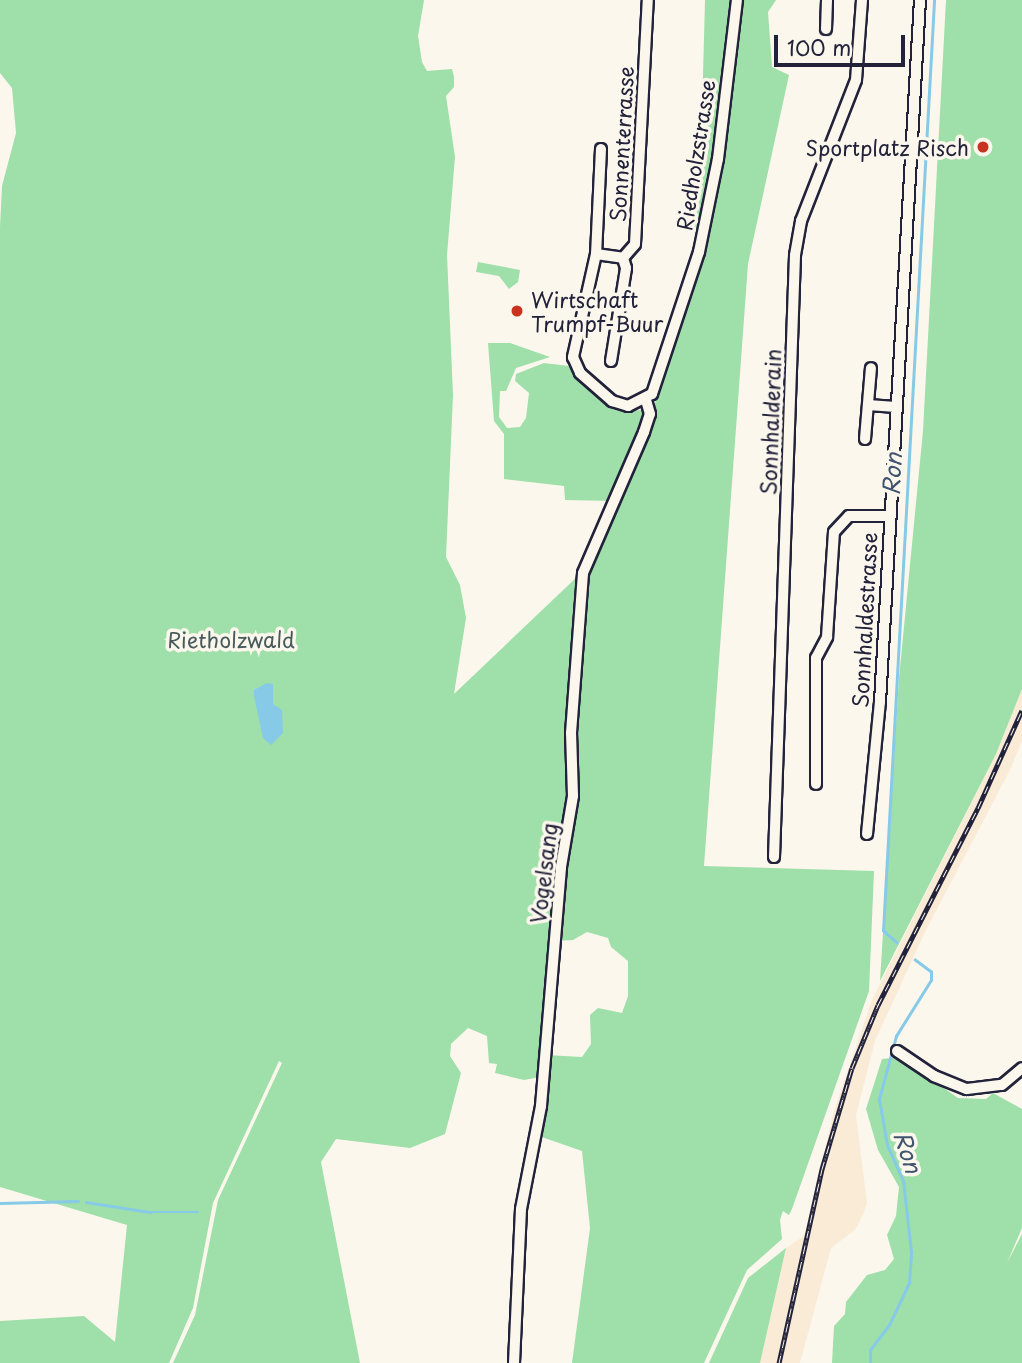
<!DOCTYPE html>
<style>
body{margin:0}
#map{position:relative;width:1022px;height:1363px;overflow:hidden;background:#fbf7ec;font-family:"Playpen Sans",sans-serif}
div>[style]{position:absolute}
.built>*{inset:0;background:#faebd7}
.green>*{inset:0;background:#9fdfa9}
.water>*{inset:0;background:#86cae8}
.stream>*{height:2.5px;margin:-1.25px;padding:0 1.25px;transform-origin:1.25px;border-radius:1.25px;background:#86cae8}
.roads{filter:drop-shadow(2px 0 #22223b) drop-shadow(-2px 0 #22223b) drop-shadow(0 2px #22223b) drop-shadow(0 -2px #22223b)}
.minor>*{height:10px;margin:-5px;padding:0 5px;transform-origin:5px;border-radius:5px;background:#fbf7ec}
.rail>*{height:5px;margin-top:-2.5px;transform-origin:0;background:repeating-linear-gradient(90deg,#fbf7ec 0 8px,#22223b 0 16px);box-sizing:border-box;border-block:2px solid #22223b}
.dots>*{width:19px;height:19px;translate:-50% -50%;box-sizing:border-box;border:4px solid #fbf7ec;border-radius:50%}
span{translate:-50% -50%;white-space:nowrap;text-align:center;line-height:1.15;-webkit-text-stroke:7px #fbf7ec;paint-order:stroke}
.street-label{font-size:21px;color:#22223b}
.poi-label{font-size:21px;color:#22223b}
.right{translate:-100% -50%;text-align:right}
.left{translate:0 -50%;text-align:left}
.park-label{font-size:21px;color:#485b5c}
.water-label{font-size:23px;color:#40546f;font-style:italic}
.scale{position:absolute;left:774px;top:35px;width:131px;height:32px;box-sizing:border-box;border:4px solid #22223b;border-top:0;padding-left:9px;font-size:21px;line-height:24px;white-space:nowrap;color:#22223b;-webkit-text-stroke:5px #fbf7ec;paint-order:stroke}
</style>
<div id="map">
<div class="built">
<div style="clip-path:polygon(1022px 689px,1022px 741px,1011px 768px,925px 932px,875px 1041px,856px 1115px,867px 1203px,863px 1215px,855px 1230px,831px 1248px,800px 1363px,760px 1363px,786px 1248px,804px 1236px,834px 1111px,872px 1000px,996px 754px)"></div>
</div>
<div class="green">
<div style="clip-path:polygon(0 0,424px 0,418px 36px,422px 62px,427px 71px,452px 69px,454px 77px,454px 87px,446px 96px,455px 157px,447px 255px,453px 395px,446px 557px,460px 585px,466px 618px,454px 694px,579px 575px,572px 771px,540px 1077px,524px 1080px,495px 1073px,497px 1064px,489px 1063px,487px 1036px,468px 1028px,451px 1044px,450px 1056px,461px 1073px,445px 1134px,410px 1148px,336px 1139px,321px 1162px,360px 1363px,173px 1363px,195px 1315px,218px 1200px,282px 1063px,279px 1061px,213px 1203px,193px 1308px,169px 1363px,0 1363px,0 1321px,84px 1316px,115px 1342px,127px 1225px,0 1187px,0 227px,2px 186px,16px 133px,12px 88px,0 73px)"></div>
<div style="clip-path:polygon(705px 0,776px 0,768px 12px,772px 67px,789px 75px,748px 264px,704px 866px,874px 871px,869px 991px,792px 1209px,789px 1215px,783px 1211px,780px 1220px,782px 1239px,747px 1270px,704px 1363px,572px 1363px,590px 1228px,582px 1151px,536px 1135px,546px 1055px,582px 1057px,591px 1044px,590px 1015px,598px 1008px,622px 1013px,628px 996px,628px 961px,611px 947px,608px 938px,587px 932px,573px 940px,555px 941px,583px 583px,654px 411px,660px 373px,702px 251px,691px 211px,702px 113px)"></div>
<div style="clip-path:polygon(946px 0,1022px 0,1022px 689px,996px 754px,880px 981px,899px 678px,923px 431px)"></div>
<div style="clip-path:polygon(478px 262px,520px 270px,518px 282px,509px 289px,499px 276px,476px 272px)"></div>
<div style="clip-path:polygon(488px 343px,510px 343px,550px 357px,516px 368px,506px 391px,500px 391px,499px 417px,507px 428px,520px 427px,526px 418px,529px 393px,515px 381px,516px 374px,544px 363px,569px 366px,623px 409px,648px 411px,614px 501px,565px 500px,564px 486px,504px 479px,504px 434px,494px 421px)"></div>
<div style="clip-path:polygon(900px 1057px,958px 1098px,986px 1099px,993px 1093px,1022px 1109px,1022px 1228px,1007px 1263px,1022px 1234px,1022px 1363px,832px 1363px,834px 1326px,845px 1314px,846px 1302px,867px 1275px,885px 1270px,894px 1259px,887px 1235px,896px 1216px,899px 1187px,878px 1150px,866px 1109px,882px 1059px)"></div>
<div style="clip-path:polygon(786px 1248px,760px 1363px,709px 1363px,748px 1278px)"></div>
</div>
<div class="water">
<div style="clip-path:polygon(267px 683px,273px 684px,273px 704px,282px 710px,283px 733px,271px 745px,263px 738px,254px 696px,254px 690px)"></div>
</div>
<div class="stream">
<div style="left:897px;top:943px;width:18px;rotate:-139deg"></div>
<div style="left:883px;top:931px;width:932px;rotate:-86.86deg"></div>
<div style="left:86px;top:1202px;width:65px;rotate:8.9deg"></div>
<div style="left:150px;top:1212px;width:48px"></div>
<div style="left:0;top:1203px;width:78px;rotate:-1.5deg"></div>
<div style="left:870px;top:1363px;width:13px;rotate:-90deg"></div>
<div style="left:870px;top:1350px;width:31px;rotate:-53deg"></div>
<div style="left:889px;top:1325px;width:47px;rotate:-64.5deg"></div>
<div style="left:909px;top:1283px;width:31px;rotate:-86deg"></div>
<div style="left:911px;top:1252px;width:71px;rotate:-96.4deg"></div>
<div style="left:903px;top:1181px;width:39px;rotate:-114deg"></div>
<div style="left:887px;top:1145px;width:47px;rotate:-99.9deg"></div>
<div style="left:879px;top:1099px;width:65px;rotate:-74.9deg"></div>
<div style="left:896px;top:1036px;width:66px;rotate:-58deg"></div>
<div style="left:931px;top:980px;width:8px;rotate:-90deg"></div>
<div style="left:931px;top:972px;width:20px;rotate:-143deg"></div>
</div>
<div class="roads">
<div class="minor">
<div style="left:826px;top:29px;width:29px;rotate:-88deg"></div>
<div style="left:601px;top:149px;width:105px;rotate:92.7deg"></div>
<div style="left:596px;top:254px;width:106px;rotate:102.6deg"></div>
<div style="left:573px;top:357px;width:17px;rotate:66deg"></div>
<div style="left:580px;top:373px;width:43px;rotate:41.2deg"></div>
<div style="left:612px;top:401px;width:17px;rotate:17deg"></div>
<div style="left:628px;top:406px;width:27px;rotate:-27deg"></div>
<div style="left:652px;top:394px;width:150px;rotate:-71.7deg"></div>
<div style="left:699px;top:252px;width:95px;rotate:-78.5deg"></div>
<div style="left:718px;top:159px;width:160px;rotate:-83.2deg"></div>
<div style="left:596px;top:254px;width:27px;rotate:8deg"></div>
<div style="left:623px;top:258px;width:18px;rotate:-49deg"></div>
<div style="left:635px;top:244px;width:244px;rotate:-87deg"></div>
<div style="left:611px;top:361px;width:94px;rotate:-80.8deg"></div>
<div style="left:626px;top:268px;width:10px;rotate:-107deg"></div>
<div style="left:868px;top:405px;width:28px;rotate:4deg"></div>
<div style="left:865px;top:439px;width:71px;rotate:-85.2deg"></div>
<div style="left:816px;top:784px;width:126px;rotate:-90deg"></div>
<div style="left:816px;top:658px;width:24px;rotate:-62deg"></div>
<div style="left:827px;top:637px;width:105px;rotate:-86.2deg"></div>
<div style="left:834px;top:532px;width:22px;rotate:-47deg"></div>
<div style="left:849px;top:516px;width:40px"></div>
<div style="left:867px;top:834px;width:133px;rotate:-84.4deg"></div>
<div style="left:880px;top:702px;width:703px;rotate:-86.74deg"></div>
<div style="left:774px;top:857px;width:602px;rotate:-88deg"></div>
<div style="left:795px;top:255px;width:35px;rotate:-80deg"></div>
<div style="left:801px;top:221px;width:151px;rotate:-68.7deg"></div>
<div style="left:856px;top:80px;width:80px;rotate:-85.7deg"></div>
<div style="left:897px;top:1051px;width:45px;rotate:34deg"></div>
<div style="left:934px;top:1076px;width:35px;rotate:22deg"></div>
<div style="left:967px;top:1089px;width:35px;rotate:-7deg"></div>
<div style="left:1002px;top:1085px;width:26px;rotate:-40deg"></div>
<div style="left:514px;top:1363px;width:154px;rotate:-87.4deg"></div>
<div style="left:521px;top:1209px;width:105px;rotate:-79deg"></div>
<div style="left:541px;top:1106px;width:240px;rotate:-85.2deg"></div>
<div style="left:561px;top:867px;width:72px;rotate:-80.4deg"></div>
<div style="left:573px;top:796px;width:63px;rotate:-91.8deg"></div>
<div style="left:571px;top:733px;width:160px;rotate:-85.7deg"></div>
<div style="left:583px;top:573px;width:154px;rotate:-66.6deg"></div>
<div style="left:644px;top:432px;width:19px;rotate:-72deg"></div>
<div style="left:650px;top:414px;width:15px;rotate:-106deg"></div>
</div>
</div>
<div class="rail">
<div style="left:779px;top:1363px;width:199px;rotate:-77.5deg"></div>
<div style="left:822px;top:1169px;width:105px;rotate:-73.5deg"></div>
<div style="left:852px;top:1068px;width:68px;rotate:-67.6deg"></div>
<div style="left:878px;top:1005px;width:221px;rotate:-63.1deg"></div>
<div style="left:978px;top:808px;width:107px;rotate:-65.8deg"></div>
</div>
<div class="dots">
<div style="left:983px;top:147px;background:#c8321e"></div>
<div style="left:517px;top:311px;background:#c8321e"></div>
</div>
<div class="street-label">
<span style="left:621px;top:144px;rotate:-87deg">Sonnenterrasse</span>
<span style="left:695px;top:155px;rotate:-81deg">Riedholzstrasse</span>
<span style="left:770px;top:422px;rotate:-88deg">Sonnhalderain</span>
<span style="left:864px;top:620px;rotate:-87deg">Sonnhaldestrasse</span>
<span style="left:543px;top:873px;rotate:-83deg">Vogelsang</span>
</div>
<div class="poi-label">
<span class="right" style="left:969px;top:147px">Sportplatz Risch</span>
<span class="left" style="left:531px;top:311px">Wirtschaft<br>Trumpf-Buur</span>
</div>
<div class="park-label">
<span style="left:231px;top:639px">Rietholzwald</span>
</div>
<div class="water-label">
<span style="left:892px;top:474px;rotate:-87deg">Ron</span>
<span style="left:908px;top:1152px;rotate:72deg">Ron</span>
</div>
<div class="scale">100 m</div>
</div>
